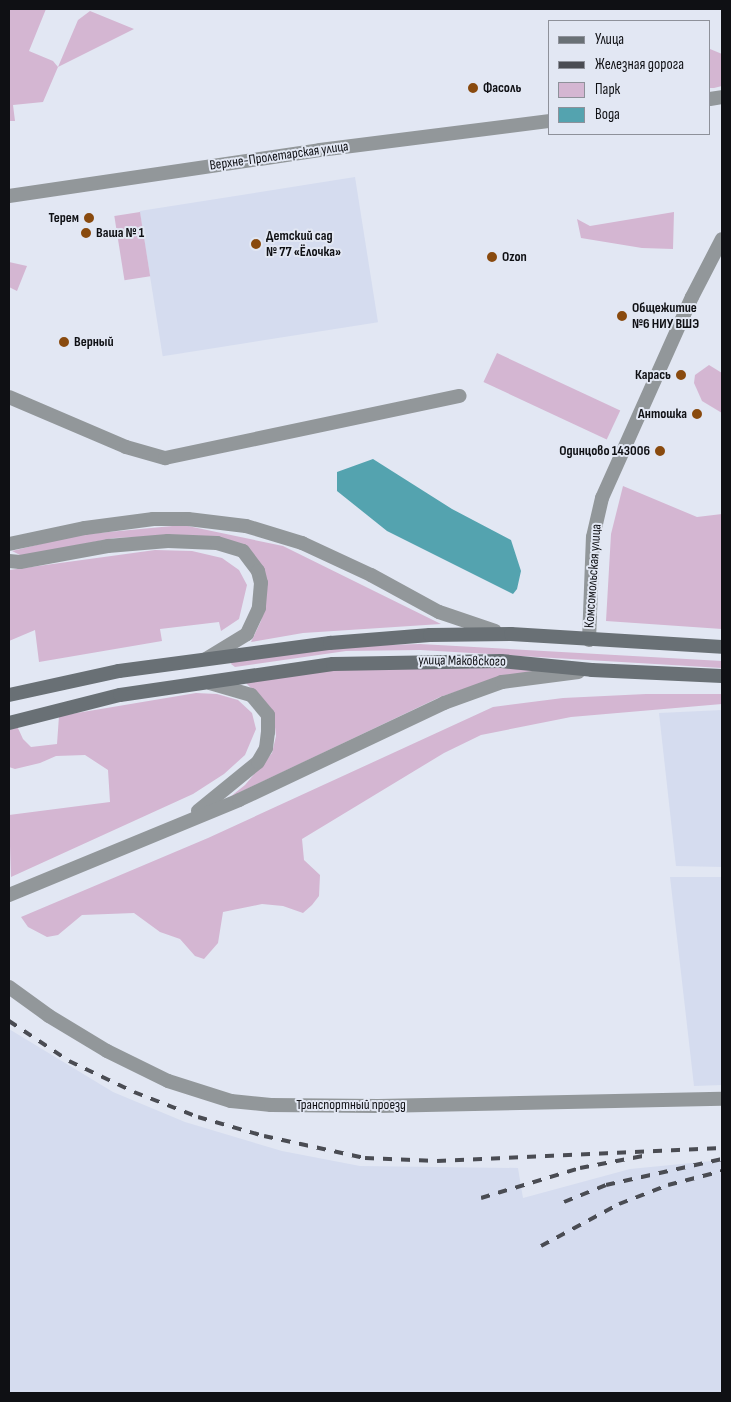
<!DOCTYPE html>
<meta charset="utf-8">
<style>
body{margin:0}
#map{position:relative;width:731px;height:1402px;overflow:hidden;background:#e2e7f3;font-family:"Sofia Sans Condensed",sans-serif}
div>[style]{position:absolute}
.built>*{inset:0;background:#d5dcef;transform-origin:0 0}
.green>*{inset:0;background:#d4b6d2;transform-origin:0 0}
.water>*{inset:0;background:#54a3af}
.minor>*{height:14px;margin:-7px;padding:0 7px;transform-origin:7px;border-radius:7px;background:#92979a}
.tertiary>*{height:14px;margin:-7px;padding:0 7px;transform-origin:7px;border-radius:7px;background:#92979a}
.secondary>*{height:14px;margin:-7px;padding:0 7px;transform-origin:7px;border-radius:7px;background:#697075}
.rail>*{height:4px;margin-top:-2px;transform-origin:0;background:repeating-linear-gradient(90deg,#4a4c53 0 9px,transparent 0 18px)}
.dots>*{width:14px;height:14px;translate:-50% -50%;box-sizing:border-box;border:2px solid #e2e7f3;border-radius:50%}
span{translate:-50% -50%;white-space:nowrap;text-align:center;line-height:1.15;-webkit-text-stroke:4px #e2e7f3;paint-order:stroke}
.poi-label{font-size:14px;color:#0f1014;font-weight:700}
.left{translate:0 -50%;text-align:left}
.right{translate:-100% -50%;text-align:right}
.street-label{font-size:14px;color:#0f1014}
.frame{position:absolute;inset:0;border:10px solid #0f1014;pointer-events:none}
.legend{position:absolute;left:548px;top:20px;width:162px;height:115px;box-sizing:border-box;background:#e2e7f3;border:1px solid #8e919a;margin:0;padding:6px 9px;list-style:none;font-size:15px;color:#0f1014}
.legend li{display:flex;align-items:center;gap:10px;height:25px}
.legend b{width:25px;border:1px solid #8e919a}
</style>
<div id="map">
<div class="built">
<div style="left:355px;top:177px;width:147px;height:218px;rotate:81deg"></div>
<div style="clip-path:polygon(722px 710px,722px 867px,676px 866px,659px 713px)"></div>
<div style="clip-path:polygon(670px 877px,722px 877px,722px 1085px,694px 1086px)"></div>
<div style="clip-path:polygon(9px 1029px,113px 1092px,185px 1122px,282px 1151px,360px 1166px,518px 1168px,523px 1198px,630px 1169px,722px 1160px,722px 1393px,9px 1393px)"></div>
</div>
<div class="green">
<div style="clip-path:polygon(9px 9px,46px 9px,29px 51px,53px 61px,58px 67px,78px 20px,90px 11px,134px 29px,58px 67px,43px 102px,13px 105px,15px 121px,9px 121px)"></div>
<div style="clip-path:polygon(710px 49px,722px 54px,722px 86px,714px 88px,710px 88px)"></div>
<div style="left:140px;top:212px;width:65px;height:26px;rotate:81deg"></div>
<div style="clip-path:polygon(674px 212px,673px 249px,642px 248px,581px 238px,577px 219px,590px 226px)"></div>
<div style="clip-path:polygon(9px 262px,27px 266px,17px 291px,9px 287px)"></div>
<div style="left:497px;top:353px;width:136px;height:32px;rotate:25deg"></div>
<div style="clip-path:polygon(709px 365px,722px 373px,722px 413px,702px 401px,694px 383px,695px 375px)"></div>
<div style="clip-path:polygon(623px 486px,697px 517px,722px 514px,722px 629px,606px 621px,611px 534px)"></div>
<div style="clip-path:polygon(183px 525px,283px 546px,441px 624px,303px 633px,251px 642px,261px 621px,266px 597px,257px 559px,162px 536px,114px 538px,22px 556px,12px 551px,77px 535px)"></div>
<div style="clip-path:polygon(155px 550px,192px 551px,222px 558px,239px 570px,247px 585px,239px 619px,221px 631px,219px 622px,160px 629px,162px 641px,39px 662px,35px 630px,9px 641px,9px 570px)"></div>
<div style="clip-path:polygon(420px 644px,722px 661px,722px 668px,420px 650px,346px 651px,235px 667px,231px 664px,233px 659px,348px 646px)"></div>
<div style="clip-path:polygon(496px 668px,543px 669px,485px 682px,440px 697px,230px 797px,245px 785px,272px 753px,276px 736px,274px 718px,269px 706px,246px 683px,336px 669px)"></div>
<div style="clip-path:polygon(196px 693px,217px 694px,238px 700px,252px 713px,256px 729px,245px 755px,224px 774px,193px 794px,11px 877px,9px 815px,110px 802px,108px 770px,85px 755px,56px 756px,40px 763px,15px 769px,9px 767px,9px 728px,17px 726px,23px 739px,31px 747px,57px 744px,59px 716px)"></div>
<div style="clip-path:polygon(646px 694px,722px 694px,722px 704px,571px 717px,481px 735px,444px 753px,302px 839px,304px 860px,320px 875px,319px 896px,312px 905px,303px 913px,283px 906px,262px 904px,223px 912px,218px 943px,204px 959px,195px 956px,180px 939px,160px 932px,134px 913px,82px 915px,58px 935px,47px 937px,28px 927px,21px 917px,208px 838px,493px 707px,563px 698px)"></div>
</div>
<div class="water">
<div style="clip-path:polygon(373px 459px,452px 509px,511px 540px,521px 571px,517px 589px,513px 594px,387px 531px,337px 491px,337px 472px)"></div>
</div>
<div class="minor">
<div style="left:9px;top:397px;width:127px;rotate:23.1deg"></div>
<div style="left:126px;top:447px;width:41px;rotate:15.8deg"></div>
<div style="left:165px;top:458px;width:301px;rotate:-11.9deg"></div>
<div style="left:589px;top:640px;width:103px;rotate:-87.8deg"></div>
<div style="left:593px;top:537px;width:40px;rotate:-77deg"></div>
<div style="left:602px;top:498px;width:220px;rotate:-65.9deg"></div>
<div style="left:692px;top:297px;width:65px;rotate:-62.7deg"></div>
<div style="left:9px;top:987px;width:49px;rotate:35.9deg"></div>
<div style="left:49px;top:1016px;width:68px;rotate:31.1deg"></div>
<div style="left:107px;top:1051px;width:68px;rotate:26.2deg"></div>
<div style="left:168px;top:1081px;width:66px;rotate:17.6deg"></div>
<div style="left:231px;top:1101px;width:40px;rotate:5.7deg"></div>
<div style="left:271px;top:1105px;width:107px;rotate:0.5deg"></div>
<div style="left:378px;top:1106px;width:344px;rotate:-1.2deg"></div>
</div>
<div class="tertiary">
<div style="left:710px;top:99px;width:12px;rotate:-9deg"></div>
<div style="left:9px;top:196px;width:314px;rotate:-8.4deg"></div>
<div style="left:320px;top:150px;width:232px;rotate:-7.2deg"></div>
<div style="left:9px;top:544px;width:78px;rotate:-11.9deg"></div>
<div style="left:85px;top:528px;width:69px;rotate:-7.5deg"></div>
<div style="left:153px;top:519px;width:35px"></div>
<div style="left:188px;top:519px;width:58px;rotate:6.9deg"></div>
<div style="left:246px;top:526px;width:59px;rotate:16.9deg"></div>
<div style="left:302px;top:543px;width:76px;rotate:24.9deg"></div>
<div style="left:371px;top:575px;width:77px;rotate:28.6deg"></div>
<div style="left:439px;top:612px;width:59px;rotate:18.7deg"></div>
<div style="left:9px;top:561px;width:11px;rotate:5deg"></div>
<div style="left:20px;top:562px;width:89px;rotate:-10.3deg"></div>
<div style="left:108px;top:546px;width:60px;rotate:-4.8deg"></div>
<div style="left:168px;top:541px;width:49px;rotate:2.3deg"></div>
<div style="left:217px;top:543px;width:27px;rotate:17deg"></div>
<div style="left:243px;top:551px;width:25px;rotate:53deg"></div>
<div style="left:258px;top:571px;width:12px;rotate:76deg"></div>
<div style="left:261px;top:583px;width:25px;rotate:95deg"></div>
<div style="left:259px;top:608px;width:29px;rotate:115deg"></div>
<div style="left:247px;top:634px;width:48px;rotate:148.6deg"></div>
<div style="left:198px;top:811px;width:77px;rotate:-39.2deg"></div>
<div style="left:258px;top:762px;width:16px;rotate:-60deg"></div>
<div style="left:266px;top:748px;width:16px;rotate:-83deg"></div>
<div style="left:268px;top:732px;width:17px;rotate:-90deg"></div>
<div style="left:268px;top:715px;width:26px;rotate:-130deg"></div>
<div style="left:251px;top:695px;width:43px;rotate:-163.7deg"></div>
<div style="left:9px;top:895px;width:249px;rotate:-22.4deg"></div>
<div style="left:239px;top:800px;width:227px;rotate:-25.3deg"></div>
<div style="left:444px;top:703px;width:62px;rotate:-19.9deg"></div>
<div style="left:502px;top:682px;width:77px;rotate:-7.5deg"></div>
</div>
<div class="secondary">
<div style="left:9px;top:695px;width:113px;rotate:-12.3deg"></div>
<div style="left:119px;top:671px;width:213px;rotate:-7.6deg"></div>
<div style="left:330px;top:643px;width:100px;rotate:-4.6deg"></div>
<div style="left:430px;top:635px;width:81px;rotate:-0.7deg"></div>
<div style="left:511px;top:634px;width:211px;rotate:3.5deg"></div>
<div style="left:9px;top:723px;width:114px;rotate:-14.2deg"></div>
<div style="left:120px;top:695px;width:215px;rotate:-8.3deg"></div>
<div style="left:333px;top:664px;width:168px;rotate:-1deg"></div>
<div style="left:501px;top:661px;width:91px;rotate:5.6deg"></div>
<div style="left:592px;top:670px;width:130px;rotate:2.6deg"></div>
</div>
<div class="rail">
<div style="left:9px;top:1021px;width:72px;rotate:33.7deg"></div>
<div style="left:69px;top:1061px;width:72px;rotate:25.5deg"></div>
<div style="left:134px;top:1092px;width:69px;rotate:21.3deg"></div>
<div style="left:198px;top:1117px;width:69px;rotate:16.1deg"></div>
<div style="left:264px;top:1136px;width:103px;rotate:12.3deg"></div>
<div style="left:365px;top:1158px;width:72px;rotate:2.4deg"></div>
<div style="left:437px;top:1161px;width:285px;rotate:-2.6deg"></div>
<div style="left:481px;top:1198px;width:103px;rotate:-16.9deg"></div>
<div style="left:580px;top:1168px;width:64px;rotate:-10.8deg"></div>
<div style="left:564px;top:1202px;width:45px;rotate:-22deg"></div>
<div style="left:606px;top:1185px;width:119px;rotate:-12.6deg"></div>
<div style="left:541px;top:1246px;width:89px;rotate:-28.3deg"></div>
<div style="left:619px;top:1204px;width:53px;rotate:-21.2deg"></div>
<div style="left:668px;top:1185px;width:56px;rotate:-14.5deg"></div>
</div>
<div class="dots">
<div style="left:473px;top:88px;background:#894a0e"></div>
<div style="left:89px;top:218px;background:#894a0e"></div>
<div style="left:86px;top:233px;background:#894a0e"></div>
<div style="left:256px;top:244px;background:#894a0e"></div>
<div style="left:492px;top:257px;background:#894a0e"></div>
<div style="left:622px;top:316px;background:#894a0e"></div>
<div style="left:64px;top:342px;background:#894a0e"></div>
<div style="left:681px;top:375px;background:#894a0e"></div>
<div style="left:697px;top:414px;background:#894a0e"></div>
<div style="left:660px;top:451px;background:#894a0e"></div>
</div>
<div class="poi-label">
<span class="left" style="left:483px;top:88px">Фасоль</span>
<span class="right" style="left:79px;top:218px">Терем</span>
<span class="left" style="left:96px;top:233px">Ваша № 1</span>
<span class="left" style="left:266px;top:244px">Детский сад<br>№ 77 «Ёлочка»</span>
<span class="left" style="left:502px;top:257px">Ozon</span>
<span class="left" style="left:632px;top:316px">Общежитие<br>№6 НИУ ВШЭ</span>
<span class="left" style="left:74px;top:342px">Верный</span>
<span class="right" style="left:671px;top:375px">Карась</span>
<span class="right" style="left:687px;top:414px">Антошка</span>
<span class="right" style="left:650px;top:451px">Одинцово 143006</span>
</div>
<div class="street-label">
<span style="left:279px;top:156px;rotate:-8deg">Верхне-Пролетарская улица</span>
<span style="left:593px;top:576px;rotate:-86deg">Комсомольская улица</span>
<span style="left:462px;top:661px;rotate:1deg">улица Маковского</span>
<span style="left:351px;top:1105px">Транспортный проезд</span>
</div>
<div class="frame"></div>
<ul class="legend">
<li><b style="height:6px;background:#697075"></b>Улица</li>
<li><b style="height:6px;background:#4a4c53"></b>Железная дорога</li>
<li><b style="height:14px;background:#d4b6d2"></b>Парк</li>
<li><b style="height:14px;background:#54a3af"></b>Вода</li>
</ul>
</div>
